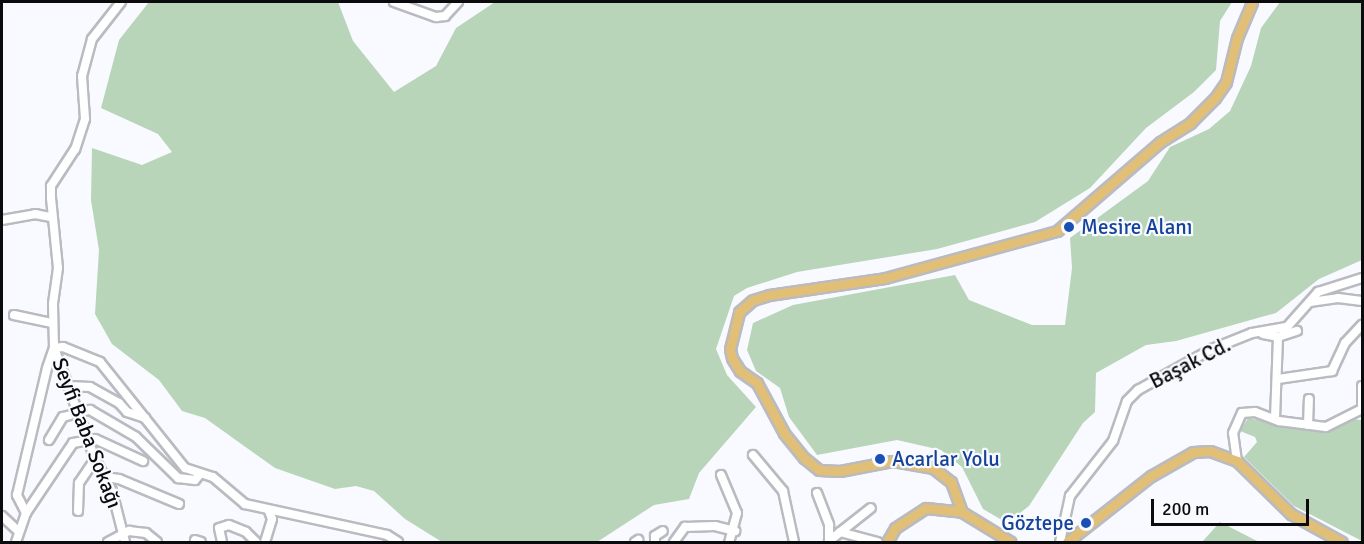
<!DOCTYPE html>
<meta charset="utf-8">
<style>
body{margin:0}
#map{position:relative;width:1364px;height:544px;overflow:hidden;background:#f8faff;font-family:Signika,sans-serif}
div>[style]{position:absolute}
.green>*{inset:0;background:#b8d5b9}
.roads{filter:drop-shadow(2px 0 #b9bbc0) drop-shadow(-2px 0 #b9bbc0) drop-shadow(0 2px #b9bbc0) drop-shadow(0 -2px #b9bbc0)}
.minor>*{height:8px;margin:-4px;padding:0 4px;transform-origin:4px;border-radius:4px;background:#fff}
.major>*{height:9px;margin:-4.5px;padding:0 4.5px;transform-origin:4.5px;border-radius:4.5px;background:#e1bf77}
.dots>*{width:16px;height:16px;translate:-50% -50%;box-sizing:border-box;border:3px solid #f8faff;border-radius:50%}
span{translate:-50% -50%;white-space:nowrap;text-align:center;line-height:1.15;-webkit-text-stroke:4.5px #f8faff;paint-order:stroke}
.transit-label{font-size:21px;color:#164399}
.left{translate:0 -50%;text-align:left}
.right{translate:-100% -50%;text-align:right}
.street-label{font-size:21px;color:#0b0b0d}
.frame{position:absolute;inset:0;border:3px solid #0b0b0d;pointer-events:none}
.scale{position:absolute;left:1151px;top:499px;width:158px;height:27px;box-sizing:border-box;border:3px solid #0b0b0d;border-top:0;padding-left:8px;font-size:18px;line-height:21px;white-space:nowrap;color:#0b0b0d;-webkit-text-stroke:4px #f8faff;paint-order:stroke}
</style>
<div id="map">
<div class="green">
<div style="clip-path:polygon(149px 2px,338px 2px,353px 41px,394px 92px,436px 66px,456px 28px,495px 2px,1232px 2px,1220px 21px,1216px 70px,1194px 92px,1146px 128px,1090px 188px,1035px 222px,937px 249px,797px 272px,747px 288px,734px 296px,716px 349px,727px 375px,756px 407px,699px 473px,689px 499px,654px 505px,597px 542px,442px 542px,405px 519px,374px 491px,356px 486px,335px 489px,275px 468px,205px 418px,182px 411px,159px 380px,112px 344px,95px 314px,99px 250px,91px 200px,92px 148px,142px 165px,172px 152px,158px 134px,101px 108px,119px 40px)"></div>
<div style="clip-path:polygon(1280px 2px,1362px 2px,1362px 260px,1319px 279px,1276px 313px,1176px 341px,1146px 345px,1096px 373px,1095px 412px,1083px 423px,1029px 506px,1007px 523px,983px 509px,962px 467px,941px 450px,897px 440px,817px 455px,789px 417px,780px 388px,756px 371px,747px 350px,753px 323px,793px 305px,955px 275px,969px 300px,1032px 325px,1065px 325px,1072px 268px,1070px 238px,1148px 181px,1170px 147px,1209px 129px,1230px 111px,1251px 66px,1261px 28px)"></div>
<div style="clip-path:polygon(1248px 418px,1327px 433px,1351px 419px,1362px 420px,1362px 541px,1294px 506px,1244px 457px,1257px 442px,1255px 437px,1240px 431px)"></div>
<div style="clip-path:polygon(1220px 522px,1259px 542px,1202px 542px)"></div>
</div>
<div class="roads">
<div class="minor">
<div style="left:121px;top:2px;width:47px;rotate:128.1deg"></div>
<div style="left:92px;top:39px;width:38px;rotate:105deg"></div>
<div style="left:82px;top:76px;width:43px;rotate:86deg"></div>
<div style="left:85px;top:119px;width:32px;rotate:108deg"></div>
<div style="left:75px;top:149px;width:44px;rotate:123deg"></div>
<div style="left:51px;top:186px;width:12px;rotate:90deg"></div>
<div style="left:51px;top:198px;width:70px;rotate:84.3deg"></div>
<div style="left:58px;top:268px;width:36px;rotate:98deg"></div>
<div style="left:53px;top:304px;width:44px;rotate:88.7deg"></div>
<div style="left:54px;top:348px;width:118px;rotate:69.7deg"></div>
<div style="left:95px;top:459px;width:36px;rotate:62deg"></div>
<div style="left:112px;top:491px;width:53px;rotate:75.7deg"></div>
<div style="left:394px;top:2px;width:45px;rotate:19.7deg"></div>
<div style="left:436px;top:17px;width:9px;rotate:-6deg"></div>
<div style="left:445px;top:16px;width:19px;rotate:-47deg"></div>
<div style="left:2px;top:220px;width:34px;rotate:-10deg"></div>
<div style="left:35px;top:214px;width:16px;rotate:11deg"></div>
<div style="left:1310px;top:302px;width:28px;rotate:-8deg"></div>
<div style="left:1338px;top:298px;width:24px;rotate:7deg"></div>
<div style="left:14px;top:315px;width:39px;rotate:12deg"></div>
<div style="left:1263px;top:334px;width:15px;rotate:11deg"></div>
<div style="left:1278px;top:337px;width:82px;rotate:92.1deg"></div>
<div style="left:1278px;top:337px;width:20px;rotate:-18deg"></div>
<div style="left:1278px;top:379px;width:55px;rotate:-8.4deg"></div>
<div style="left:1332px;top:371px;width:31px;rotate:-65deg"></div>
<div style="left:1345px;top:343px;width:25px;rotate:-47deg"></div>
<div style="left:69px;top:386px;width:21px;rotate:3deg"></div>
<div style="left:90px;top:387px;width:33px;rotate:29deg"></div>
<div style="left:119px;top:403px;width:12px;rotate:48deg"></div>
<div style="left:127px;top:412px;width:19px;rotate:18deg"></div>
<div style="left:1362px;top:409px;width:23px;rotate:-90deg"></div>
<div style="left:1308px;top:425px;width:26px;rotate:-88deg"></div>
<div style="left:49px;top:440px;width:27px;rotate:-59deg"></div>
<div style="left:63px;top:417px;width:28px;rotate:-15deg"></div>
<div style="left:90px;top:410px;width:53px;rotate:30.4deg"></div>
<div style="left:136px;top:437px;width:59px;rotate:44.3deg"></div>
<div style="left:178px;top:478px;width:17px;rotate:7deg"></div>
<div style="left:195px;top:480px;width:8px;rotate:-50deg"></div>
<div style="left:753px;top:455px;width:47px;rotate:50.2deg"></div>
<div style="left:783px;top:491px;width:52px;rotate:77.8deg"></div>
<div style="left:1237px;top:461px;width:28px;rotate:-98deg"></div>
<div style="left:1233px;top:433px;width:22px;rotate:-66deg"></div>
<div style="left:1242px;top:413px;width:13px;rotate:-4deg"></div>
<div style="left:1255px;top:412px;width:26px;rotate:21deg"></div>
<div style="left:1279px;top:421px;width:47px;rotate:7.3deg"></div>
<div style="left:1326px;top:427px;width:40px;rotate:-26.6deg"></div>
<div style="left:721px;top:475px;width:41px;rotate:67.2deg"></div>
<div style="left:737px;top:513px;width:30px;rotate:105deg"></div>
<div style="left:105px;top:477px;width:14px;rotate:8deg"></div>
<div style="left:119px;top:479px;width:65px;rotate:22.6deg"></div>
<div style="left:817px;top:493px;width:34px;rotate:69deg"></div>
<div style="left:829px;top:525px;width:16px;rotate:90deg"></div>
<div style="left:78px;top:511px;width:28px;rotate:-88deg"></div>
<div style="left:79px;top:483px;width:29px;rotate:-56deg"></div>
<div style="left:26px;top:513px;width:20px;rotate:-117deg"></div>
<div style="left:17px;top:495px;width:130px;rotate:-76.7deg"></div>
<div style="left:47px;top:368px;width:21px;rotate:-71deg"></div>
<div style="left:54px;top:348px;width:9px;rotate:-6deg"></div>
<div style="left:63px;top:347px;width:40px;rotate:22deg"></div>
<div style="left:100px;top:362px;width:136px;rotate:51.3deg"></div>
<div style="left:185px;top:468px;width:29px;rotate:18deg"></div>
<div style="left:213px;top:477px;width:42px;rotate:40.2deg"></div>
<div style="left:245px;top:504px;width:145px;rotate:12.3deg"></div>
<div style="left:387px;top:535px;width:13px;rotate:32deg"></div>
<div style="left:2px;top:516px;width:23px;rotate:43deg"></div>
<div style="left:840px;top:532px;width:39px;rotate:15deg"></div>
<div style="left:195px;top:540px;width:6px;rotate:18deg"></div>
<div style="left:829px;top:541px;width:53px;rotate:-38.2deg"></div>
<div style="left:16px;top:542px;width:31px;rotate:-71deg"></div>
<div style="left:26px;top:513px;width:84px;rotate:-56.1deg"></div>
<div style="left:73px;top:443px;width:22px;rotate:-10deg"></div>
<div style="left:95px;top:439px;width:53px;rotate:24.6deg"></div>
<div style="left:108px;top:542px;width:24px;rotate:-28deg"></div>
<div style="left:129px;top:531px;width:17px;rotate:7deg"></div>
<div style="left:146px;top:533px;width:14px;rotate:39deg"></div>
<div style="left:222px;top:542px;width:14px;rotate:-102deg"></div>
<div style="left:219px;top:528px;width:10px;rotate:-17deg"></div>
<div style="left:229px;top:525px;width:18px;rotate:22deg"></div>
<div style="left:246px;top:532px;width:14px;rotate:45deg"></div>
<div style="left:265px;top:542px;width:24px;rotate:-73deg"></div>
<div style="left:272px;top:519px;width:9px;rotate:-111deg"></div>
<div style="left:635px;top:542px;width:4px;rotate:-34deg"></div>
<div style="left:655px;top:542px;width:6px;rotate:-90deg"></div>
<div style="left:655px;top:536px;width:9px;rotate:-32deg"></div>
<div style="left:674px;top:542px;width:19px;rotate:-54deg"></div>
<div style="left:685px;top:527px;width:30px;rotate:-2deg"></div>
<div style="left:715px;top:526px;width:21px;rotate:14deg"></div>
<div style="left:1060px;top:542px;width:47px;rotate:-77.7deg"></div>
<div style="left:1070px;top:496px;width:70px;rotate:-52deg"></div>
<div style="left:1113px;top:441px;width:42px;rotate:-70.7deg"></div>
<div style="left:1127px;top:401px;width:16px;rotate:-45deg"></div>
<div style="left:1138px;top:390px;width:85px;rotate:-29deg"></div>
<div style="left:1212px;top:349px;width:43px;rotate:-21.8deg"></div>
<div style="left:1252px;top:333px;width:36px;rotate:-10deg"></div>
<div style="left:1287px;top:327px;width:47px;rotate:-48.5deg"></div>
<div style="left:1318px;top:292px;width:46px;rotate:-17.7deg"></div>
</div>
<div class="major">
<div style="left:962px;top:512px;width:32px;rotate:-110deg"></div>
<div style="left:951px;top:482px;width:23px;rotate:-142deg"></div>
<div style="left:933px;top:468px;width:42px;rotate:-170.3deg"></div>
<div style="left:892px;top:461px;width:53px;rotate:169.1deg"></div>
<div style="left:840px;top:471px;width:21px;rotate:-177deg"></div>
<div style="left:819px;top:470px;width:19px;rotate:-141deg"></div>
<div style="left:804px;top:458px;width:32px;rotate:-129deg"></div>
<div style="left:784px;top:433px;width:57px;rotate:-118.4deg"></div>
<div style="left:757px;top:383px;width:21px;rotate:-145deg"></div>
<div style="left:740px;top:371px;width:15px;rotate:-122deg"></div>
<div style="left:732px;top:358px;width:9px;rotate:-103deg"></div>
<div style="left:730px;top:349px;width:38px;rotate:-76deg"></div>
<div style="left:739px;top:312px;width:18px;rotate:-41deg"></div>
<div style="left:753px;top:300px;width:17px;rotate:-17deg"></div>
<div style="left:769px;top:295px;width:117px;rotate:-8.3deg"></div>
<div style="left:885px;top:278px;width:178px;rotate:-15.3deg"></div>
<div style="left:1057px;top:231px;width:136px;rotate:-40.8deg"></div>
<div style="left:1160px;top:142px;width:36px;rotate:-32deg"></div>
<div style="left:1190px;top:123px;width:35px;rotate:-45deg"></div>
<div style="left:1215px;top:98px;width:19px;rotate:-55deg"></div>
<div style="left:1226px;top:82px;width:45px;rotate:-76deg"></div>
<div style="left:1237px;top:38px;width:39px;rotate:-67deg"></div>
<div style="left:887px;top:542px;width:16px;rotate:-60deg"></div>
<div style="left:895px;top:528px;width:37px;rotate:-33deg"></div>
<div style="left:926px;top:508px;width:36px;rotate:6deg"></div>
<div style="left:962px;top:512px;width:57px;rotate:31.5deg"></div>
<div style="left:1067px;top:542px;width:107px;rotate:-38.2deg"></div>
<div style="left:1151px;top:476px;width:48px;rotate:-29.7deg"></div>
<div style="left:1193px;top:452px;width:17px;rotate:-3deg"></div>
<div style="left:1210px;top:451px;width:29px;rotate:20deg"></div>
<div style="left:1237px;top:461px;width:76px;rotate:44.5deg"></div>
<div style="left:1291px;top:514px;width:58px;rotate:28.8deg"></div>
</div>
</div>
<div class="dots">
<div style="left:1069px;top:227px;background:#1a4fb4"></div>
<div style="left:880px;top:459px;background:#1a4fb4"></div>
<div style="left:1086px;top:523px;background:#1a4fb4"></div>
</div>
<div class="transit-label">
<span class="left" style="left:1081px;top:227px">Mesire Alanı</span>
<span class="left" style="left:892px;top:459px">Acarlar Yolu</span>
<span class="right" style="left:1074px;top:523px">Göztepe</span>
</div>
<div class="street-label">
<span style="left:1190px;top:363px;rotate:-27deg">Başak Cd.</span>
<span style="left:87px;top:433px;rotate:69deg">Seyfi Baba Sokağı</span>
</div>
<div class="frame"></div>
<div class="scale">200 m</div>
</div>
